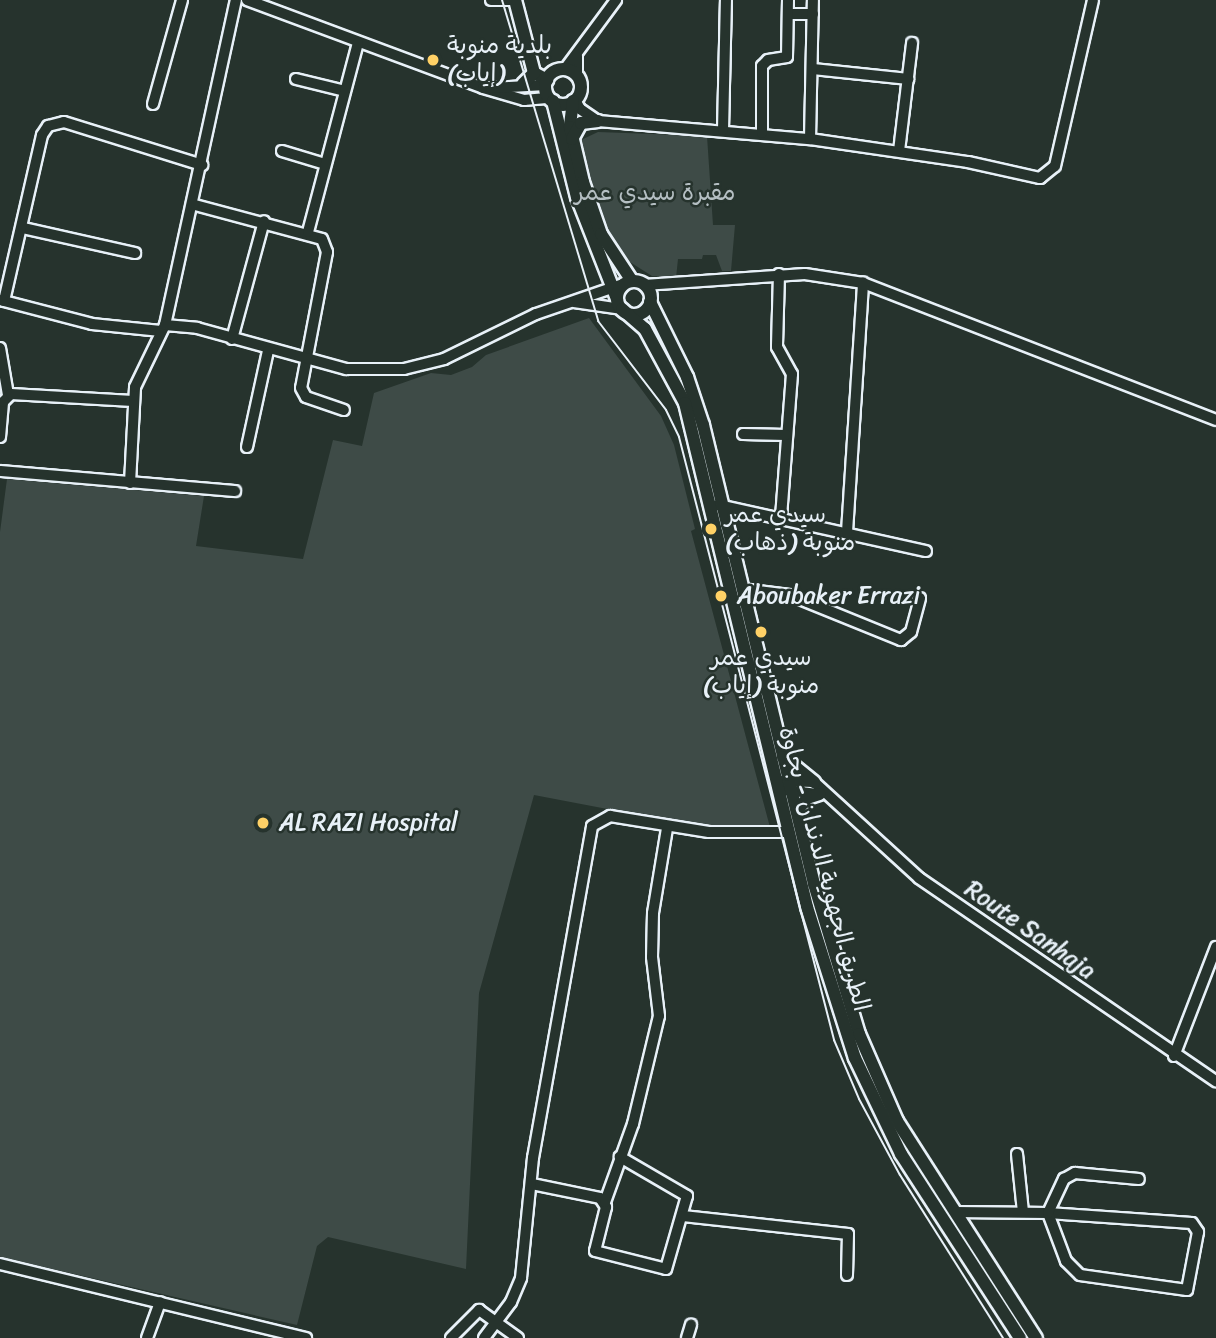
<!DOCTYPE html>
<meta charset="utf-8">
<style>
body{margin:0}
#map{position:relative;width:1216px;height:1338px;overflow:hidden;background:#26332d;font-family:Sriracha,"Playpen Sans Arabic",sans-serif}
div>[style]{position:absolute}
.green>*{inset:0;background:#3e4b47}
.stream>*{height:2.5px;margin:-1.25px;padding:0 1.25px;transform-origin:1.25px;border-radius:1.25px;background:#636f6d}
.roads{filter:drop-shadow(2px 0 #e8f1f8) drop-shadow(-2px 0 #e8f1f8) drop-shadow(0 2px #e8f1f8) drop-shadow(0 -2px #e8f1f8)}
.minor>*{height:10px;margin:-5px;padding:0 5px;transform-origin:5px;border-radius:5px;background:#26332d}
.major>*{height:12px;margin:-6px;padding:0 6px;transform-origin:6px;border-radius:6px;background:#26332d}
.major>.ring{margin:-6px;padding:0;box-sizing:content-box;background:none;border:12px solid #26332d;border-radius:50%}
.tram>*{height:2px;margin:-1px;padding:0 1px;transform-origin:1px;border-radius:1px;background:#e8f1f8}
.dots>*{width:19px;height:19px;translate:-50% -50%;box-sizing:border-box;border:4px solid #26332d;border-radius:50%}
span{translate:-50% -50%;white-space:nowrap;text-align:center;line-height:1.15;-webkit-text-stroke:5px #26332d;paint-order:stroke}
.poi-label{font-size:24px;color:#e8f1f8}
.left{translate:0 -50%;text-align:left}
.park-label{font-size:24px;color:#b5bfc3}
.street-label{font-size:24px;color:#e8f1f8}
</style>
<div id="map">
<div class="green">
<div style="clip-path:polygon(598px 132px,707px 136px,713px 225px,735px 225px,731px 271px,722px 271px,716px 255px,703px 255px,702px 259px,678px 259px,676px 278px,652px 276px,622px 257px,615px 248px,580px 147px,581px 140px)"></div>
<div style="clip-path:polygon(589px 318px,661px 416px,674px 445px,695px 529px,691px 531px,771px 831px,712px 829px,534px 795px,479px 993px,466px 1269px,328px 1237px,317px 1246px,297px 1325px,0 1257px,0 532px,7px 479px,204px 496px,196px 546px,303px 559px,333px 440px,362px 446px,374px 393px,431px 373px,451px 375px,472px 367px,486px 355px)"></div>
</div>
<div class="stream">
<div style="left:0;top:386px;width:8px;rotate:90deg"></div>
</div>
<div class="roads">
<div class="minor">
<div style="left:247px;top:0;width:252px;rotate:20.4deg"></div>
<div style="left:483px;top:88px;width:43px;rotate:16.3deg"></div>
<div style="left:524px;top:100px;width:25px;rotate:-5deg"></div>
<div style="left:491px;top:0;width:20px"></div>
<div style="left:788px;top:14px;width:25px"></div>
<div style="left:577px;top:56px;width:20px;rotate:90deg"></div>
<div style="left:565px;top:69px;width:86px;rotate:-53.5deg"></div>
<div style="left:813px;top:69px;width:96px;rotate:6deg"></div>
<div style="left:296px;top:79px;width:50px;rotate:13.8deg"></div>
<div style="left:491px;top:88px;width:55px;rotate:-3.1deg"></div>
<div style="left:575px;top:100px;width:10px;rotate:61deg"></div>
<div style="left:580px;top:109px;width:22px;rotate:34deg"></div>
<div style="left:598px;top:121px;width:213px;rotate:4.9deg"></div>
<div style="left:810px;top:139px;width:160px;rotate:8.3deg"></div>
<div style="left:968px;top:162px;width:74px;rotate:12.5deg"></div>
<div style="left:1040px;top:178px;width:19px;rotate:-39deg"></div>
<div style="left:1055px;top:166px;width:170px;rotate:-77.1deg"></div>
<div style="left:153px;top:104px;width:108px;rotate:-74.4deg"></div>
<div style="left:723px;top:130px;width:130px;rotate:-88.7deg"></div>
<div style="left:762px;top:133px;width:67px;rotate:-90deg"></div>
<div style="left:762px;top:66px;width:8px;rotate:-45deg"></div>
<div style="left:768px;top:60px;width:19px;rotate:-9deg"></div>
<div style="left:787px;top:57px;width:57px;rotate:-89deg"></div>
<div style="left:810px;top:139px;width:139px;rotate:-88.8deg"></div>
<div style="left:282px;top:151px;width:45px;rotate:16.8deg"></div>
<div style="left:899px;top:151px;width:109px;rotate:-83.1deg"></div>
<div style="left:195px;top:205px;width:131px;rotate:15deg"></div>
<div style="left:322px;top:239px;width:14px;rotate:69deg"></div>
<div style="left:327px;top:252px;width:138px;rotate:100.8deg"></div>
<div style="left:301px;top:388px;width:10px;rotate:61deg"></div>
<div style="left:306px;top:397px;width:40px;rotate:18.9deg"></div>
<div style="left:23px;top:228px;width:115px;rotate:12.6deg"></div>
<div style="left:308px;top:232px;width:196px;rotate:-75.2deg"></div>
<div style="left:779px;top:274px;width:73px;rotate:91.6deg"></div>
<div style="left:777px;top:347px;width:31px;rotate:61deg"></div>
<div style="left:792px;top:374px;width:143px;rotate:94.4deg"></div>
<div style="left:644px;top:285px;width:161px;rotate:-3.9deg"></div>
<div style="left:805px;top:274px;width:59px;rotate:8.8deg"></div>
<div style="left:863px;top:283px;width:379px;rotate:21.2deg"></div>
<div style="left:0;top:300px;width:95px;rotate:14.6deg"></div>
<div style="left:92px;top:324px;width:69px;rotate:5.8deg"></div>
<div style="left:4px;top:301px;width:170px;rotate:-77.1deg"></div>
<div style="left:42px;top:135px;width:11px;rotate:-56deg"></div>
<div style="left:48px;top:126px;width:16px;rotate:-14deg"></div>
<div style="left:64px;top:122px;width:145px;rotate:17.3deg"></div>
<div style="left:574px;top:302px;width:49px;rotate:8.3deg"></div>
<div style="left:165px;top:325px;width:32px;rotate:5deg"></div>
<div style="left:197px;top:328px;width:155px;rotate:15.4deg"></div>
<div style="left:346px;top:369px;width:58px"></div>
<div style="left:404px;top:369px;width:41px;rotate:-14deg"></div>
<div style="left:444px;top:359px;width:102px;rotate:-26.1deg"></div>
<div style="left:536px;top:314px;width:95px;rotate:-19deg"></div>
<div style="left:232px;top:339px;width:122px;rotate:-74.8deg"></div>
<div style="left:0;top:348px;width:48px;rotate:80.3deg"></div>
<div style="left:743px;top:434px;width:43px;rotate:1.3deg"></div>
<div style="left:0;top:437px;width:35px;rotate:-85deg"></div>
<div style="left:3px;top:402px;width:11px;rotate:-45deg"></div>
<div style="left:11px;top:394px;width:122px;rotate:3.3deg"></div>
<div style="left:247px;top:447px;width:98px;rotate:-77.7deg"></div>
<div style="left:0;top:471px;width:236px;rotate:4.9deg"></div>
<div style="left:130px;top:483px;width:96px;rotate:-87deg"></div>
<div style="left:135px;top:387px;width:69px;rotate:-64.2deg"></div>
<div style="left:165px;top:325px;width:333px;rotate:-77.7deg"></div>
<div style="left:718px;top:505px;width:213px;rotate:12.5deg"></div>
<div style="left:847px;top:532px;width:250px;rotate:-86.3deg"></div>
<div style="left:742px;top:589px;width:48px;rotate:7.1deg"></div>
<div style="left:790px;top:595px;width:120px;rotate:22.1deg"></div>
<div style="left:901px;top:640px;width:13px;rotate:-39deg"></div>
<div style="left:911px;top:632px;width:35px;rotate:-75deg"></div>
<div style="left:782px;top:781px;width:32px;rotate:2deg"></div>
<div style="left:814px;top:782px;width:142px;rotate:42.4deg"></div>
<div style="left:919px;top:878px;width:360px;rotate:34.4deg"></div>
<div style="left:785px;top:790px;width:34px;rotate:7deg"></div>
<div style="left:1174px;top:1056px;width:117px;rotate:-68.9deg"></div>
<div style="left:1017px;top:1154px;width:58px;rotate:84.1deg"></div>
<div style="left:532px;top:1184px;width:69px;rotate:11.6deg"></div>
<div style="left:600px;top:1198px;width:11px;rotate:56deg"></div>
<div style="left:606px;top:1207px;width:45px;rotate:104deg"></div>
<div style="left:595px;top:1251px;width:73px;rotate:14.2deg"></div>
<div style="left:666px;top:1269px;width:76px;rotate:-74deg"></div>
<div style="left:687px;top:1196px;width:78px;rotate:-149.8deg"></div>
<div style="left:605px;top:1202px;width:83px;rotate:-70.3deg"></div>
<div style="left:633px;top:1124px;width:111px;rotate:-76.5deg"></div>
<div style="left:659px;top:1016px;width:59px;rotate:-96.8deg"></div>
<div style="left:652px;top:957px;width:44px;rotate:-88.7deg"></div>
<div style="left:653px;top:913px;width:86px;rotate:-80.6deg"></div>
<div style="left:955px;top:1212px;width:93px;rotate:0.6deg"></div>
<div style="left:1048px;top:1213px;width:144px;rotate:4deg"></div>
<div style="left:1192px;top:1223px;width:11px;rotate:56deg"></div>
<div style="left:1198px;top:1232px;width:59px;rotate:100.7deg"></div>
<div style="left:1187px;top:1290px;width:108px;rotate:-172deg"></div>
<div style="left:1080px;top:1275px;width:20px;rotate:-135deg"></div>
<div style="left:1066px;top:1261px;width:51px;rotate:-110.6deg"></div>
<div style="left:1048px;top:1213px;width:38px;rotate:-65deg"></div>
<div style="left:1064px;top:1179px;width:13px;rotate:-29deg"></div>
<div style="left:1075px;top:1173px;width:64px;rotate:5.4deg"></div>
<div style="left:683px;top:1216px;width:166px;rotate:6.2deg"></div>
<div style="left:848px;top:1234px;width:41px;rotate:91.4deg"></div>
<div style="left:0;top:1264px;width:315px;rotate:13.6deg"></div>
<div style="left:147px;top:1338px;width:38px;rotate:-70deg"></div>
<div style="left:451px;top:1338px;width:40px;rotate:-45deg"></div>
<div style="left:479px;top:1310px;width:48px;rotate:35.7deg"></div>
<div style="left:484px;top:1338px;width:45px;rotate:-53.1deg"></div>
<div style="left:511px;top:1302px;width:26px;rotate:-67deg"></div>
<div style="left:521px;top:1278px;width:121px;rotate:-84.3deg"></div>
<div style="left:533px;top:1158px;width:337px;rotate:-79.9deg"></div>
<div style="left:592px;top:826px;width:21px;rotate:-29deg"></div>
<div style="left:610px;top:816px;width:100px;rotate:9.2deg"></div>
<div style="left:709px;top:832px;width:80px"></div>
<div style="left:687px;top:1338px;width:14px;rotate:-73deg"></div>
</div>
<div class="major">
<div style="left:515px;top:0;width:75px;rotate:75.4deg"></div>
<div style="left:534px;top:73px;width:15px;rotate:28deg"></div>
<div class="ring" style="left:545px;top:69px;width:24px;height:24px"></div>
<div style="left:523px;top:84px;width:16px;rotate:-45deg"></div>
<div style="left:553px;top:101px;width:99px;rotate:76deg"></div>
<div style="left:577px;top:197px;width:110px;rotate:68.6deg"></div>
<div style="left:573px;top:101px;width:26px;rotate:97deg"></div>
<div style="left:570px;top:127px;width:57px;rotate:76.7deg"></div>
<div style="left:583px;top:182px;width:55px;rotate:70.9deg"></div>
<div style="left:601px;top:234px;width:56px;rotate:56.6deg"></div>
<div style="left:572px;top:139px;width:18px;rotate:-61deg"></div>
<div style="left:581px;top:123px;width:17px;rotate:-7deg"></div>
<div class="ring" style="left:617px;top:281px;width:22px;height:22px"></div>
<div style="left:650px;top:302px;width:84px;rotate:63.7deg"></div>
<div style="left:687px;top:377px;width:51px;rotate:71.6deg"></div>
<div style="left:703px;top:425px;width:472px;rotate:76.4deg"></div>
<div style="left:814px;top:884px;width:157px;rotate:73.3deg"></div>
<div style="left:859px;top:1034px;width:95px;rotate:66.4deg"></div>
<div style="left:897px;top:1121px;width:258px;rotate:57.4deg"></div>
<div style="left:622px;top:309px;width:30px;rotate:41deg"></div>
<div style="left:645px;top:329px;width:84px;rotate:61.6deg"></div>
<div style="left:685px;top:403px;width:519px;rotate:76.39deg"></div>
<div style="left:807px;top:907px;width:158px;rotate:72.4deg"></div>
<div style="left:855px;top:1058px;width:106px;rotate:64.4deg"></div>
<div style="left:901px;top:1154px;width:219px;rotate:57.1deg"></div>
<div style="left:783px;top:757px;width:40px;rotate:39deg"></div>
<div style="left:797px;top:811px;width:16px;rotate:-52deg"></div>
<div style="left:807px;top:798px;width:13px;rotate:-18deg"></div>
</div>
</div>
<div class="tram">
<div style="left:502px;top:0;width:335px;rotate:73.3deg"></div>
<div style="left:598px;top:321px;width:112px;rotate:52.6deg"></div>
<div style="left:666px;top:410px;width:30px;rotate:64deg"></div>
<div style="left:679px;top:437px;width:623px;rotate:75.58deg"></div>
<div style="left:834px;top:1040px;width:64px;rotate:67deg"></div>
<div style="left:859px;top:1099px;width:86px;rotate:61.7deg"></div>
<div style="left:900px;top:1175px;width:193px;rotate:57.7deg"></div>
</div>
<div class="dots">
<div style="left:433px;top:60px;background:#ffd166"></div>
<div style="left:711px;top:529px;background:#ffd166"></div>
<div style="left:721px;top:596px;background:#ffd166"></div>
<div style="left:761px;top:632px;background:#ffd166"></div>
<div style="left:263px;top:823px;background:#ffd166"></div>
</div>
<div class="poi-label">
<span class="left" style="left:447px;top:60px">بلدية منوبة<br>(إياب)</span>
<span class="left" style="left:725px;top:529px">سيدي عمر<br>منوبة (ذهاب)</span>
<span class="left" style="left:737px;top:596px">Aboubaker Errazi</span>
<span style="left:761px;top:672px">سيدي عمر<br>منوبة (إياب)</span>
<span class="left" style="left:279px;top:823px">AL RAZI Hospital</span>
</div>
<div class="park-label">
<span style="left:655px;top:193px">مقبرة سيدي عمر</span>
</div>
<div class="street-label">
<span style="left:824px;top:869px;rotate:75deg">الطريق الجهوية الدندان - بجاوة</span>
<span style="left:1030px;top:930px;rotate:35deg">Route Sanhaja</span>
</div>
</div>
